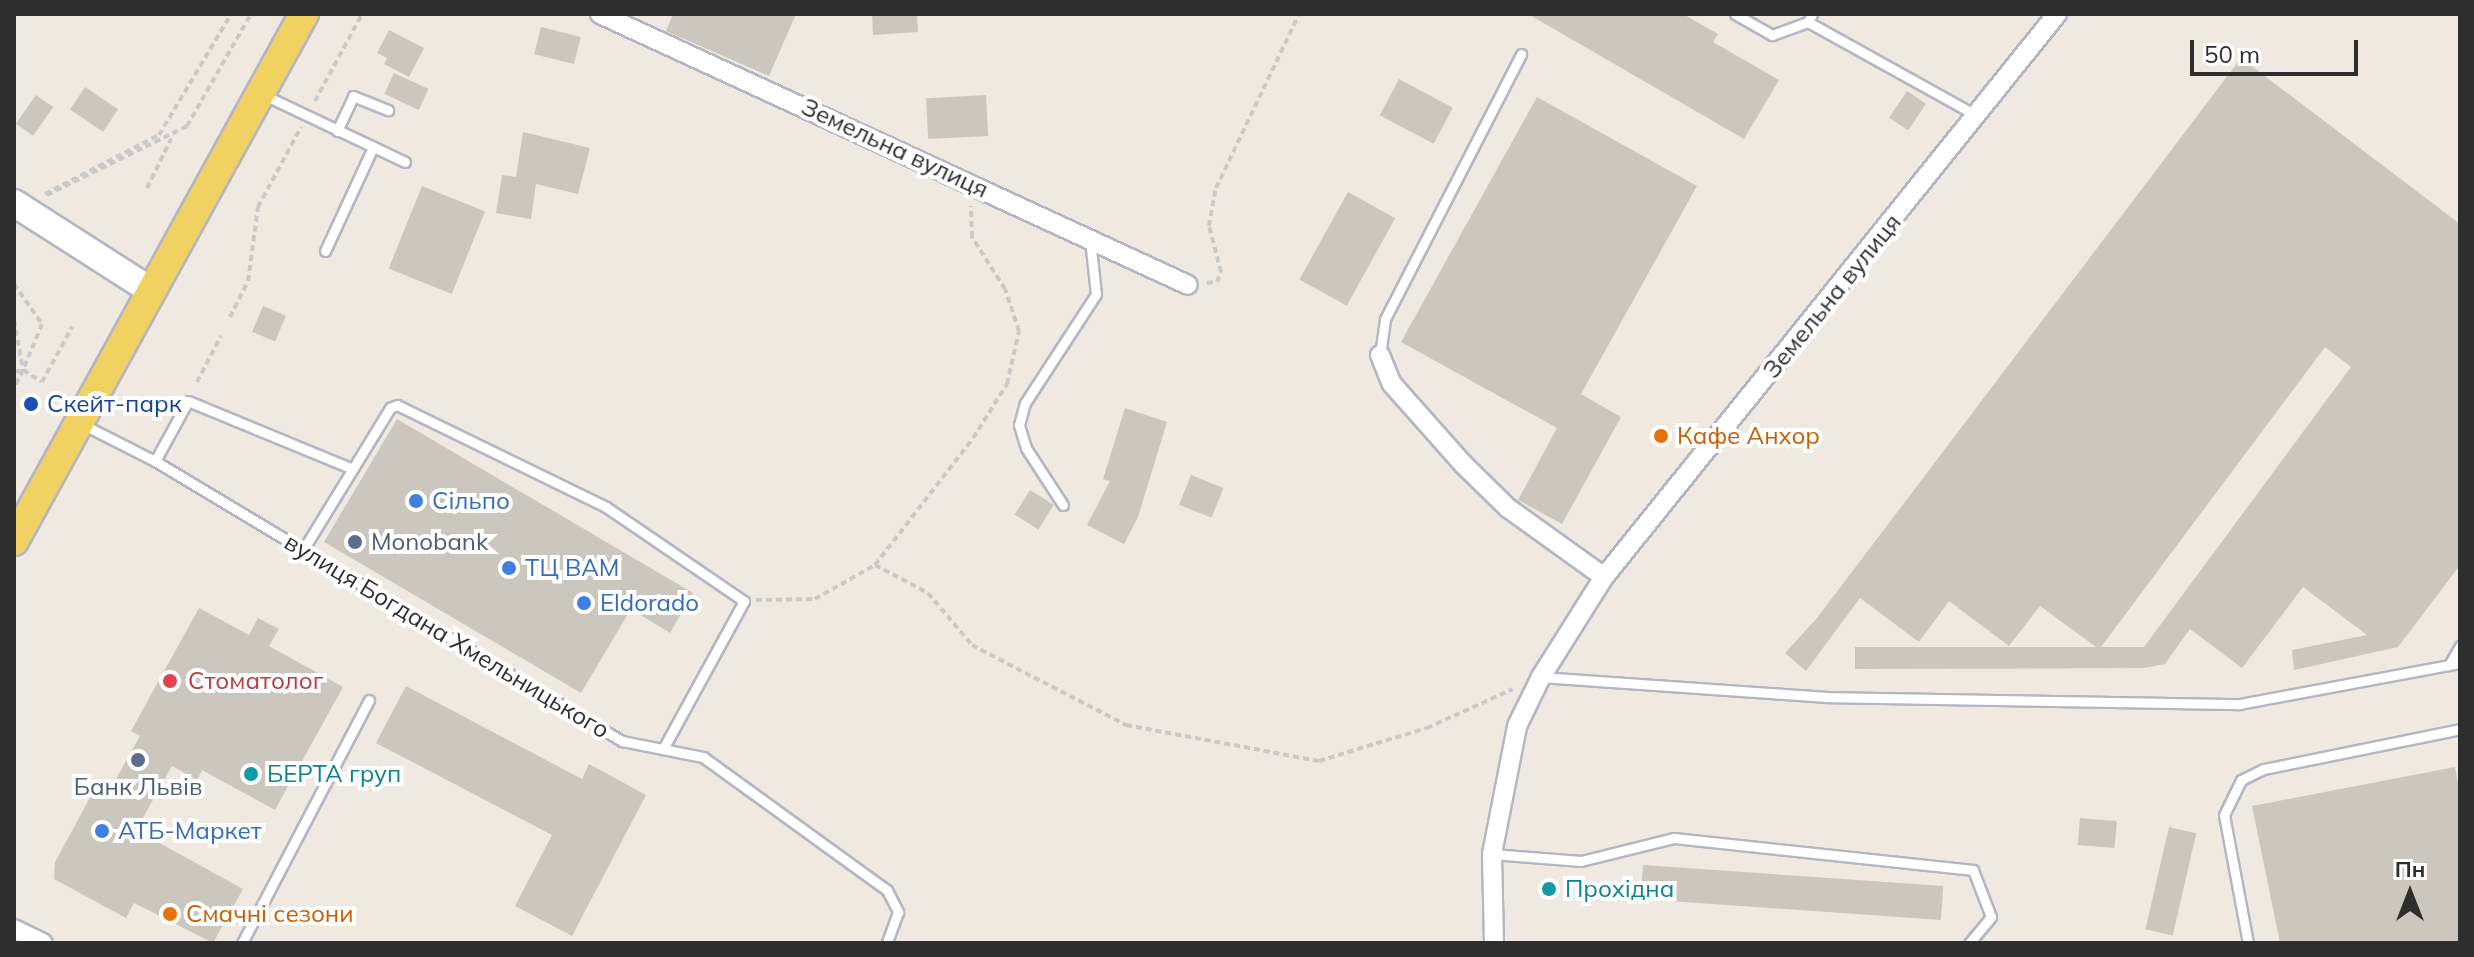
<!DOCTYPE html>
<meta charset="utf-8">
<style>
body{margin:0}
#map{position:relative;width:2474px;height:957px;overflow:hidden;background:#efe9e1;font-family:Mulish,sans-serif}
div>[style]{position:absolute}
.building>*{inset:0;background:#cbc7bf;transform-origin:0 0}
.path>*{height:4px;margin-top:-2px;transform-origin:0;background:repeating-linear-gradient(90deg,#c9c9c9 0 6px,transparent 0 10px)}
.roads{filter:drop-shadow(2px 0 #b4b7c1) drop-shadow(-2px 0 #b4b7c1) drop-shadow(0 2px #b4b7c1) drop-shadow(0 -2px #b4b7c1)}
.service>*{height:9px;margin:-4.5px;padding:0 4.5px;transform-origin:4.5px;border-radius:4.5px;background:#fff}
.minor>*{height:18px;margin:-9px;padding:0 9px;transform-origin:9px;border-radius:9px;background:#fff}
.secondary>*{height:26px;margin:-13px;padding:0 13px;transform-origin:13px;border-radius:13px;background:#fff}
.primary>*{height:28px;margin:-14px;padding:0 14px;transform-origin:14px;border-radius:14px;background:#f2d163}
.dots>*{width:22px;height:22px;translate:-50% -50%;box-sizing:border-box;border:4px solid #fff;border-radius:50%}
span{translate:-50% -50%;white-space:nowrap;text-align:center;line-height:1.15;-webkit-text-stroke:8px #fff;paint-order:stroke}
.street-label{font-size:24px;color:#2e2e2e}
.transit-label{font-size:24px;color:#164399}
.left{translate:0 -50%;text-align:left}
.food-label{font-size:24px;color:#c56008}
.shop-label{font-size:24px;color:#366cbe}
.service-label{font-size:24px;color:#4e5e75}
.health-label{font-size:24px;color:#be3a42}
.culture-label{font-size:24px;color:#0d838f}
.frame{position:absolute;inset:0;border:16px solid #2e2e2e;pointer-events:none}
.north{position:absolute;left:2370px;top:853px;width:80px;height:80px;-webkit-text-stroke:6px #fff;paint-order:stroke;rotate:0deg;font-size:22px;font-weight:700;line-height:32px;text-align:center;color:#2e2e2e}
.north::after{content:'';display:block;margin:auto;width:28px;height:36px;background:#2e2e2e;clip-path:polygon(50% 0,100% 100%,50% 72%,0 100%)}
.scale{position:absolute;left:2190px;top:40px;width:168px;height:36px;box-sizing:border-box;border:4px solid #2e2e2e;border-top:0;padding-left:10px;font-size:24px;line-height:28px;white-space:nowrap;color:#2e2e2e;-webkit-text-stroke:6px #fff;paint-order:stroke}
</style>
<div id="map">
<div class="building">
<div style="clip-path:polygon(673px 14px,796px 14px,769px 76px,666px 31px)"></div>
<div style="clip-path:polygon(872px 14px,917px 14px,918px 32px,873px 35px)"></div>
<div style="clip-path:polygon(1528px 14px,1683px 14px,1718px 34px,1713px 42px,1779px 80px,1744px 139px)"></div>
<div style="left:541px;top:27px;width:41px;height:28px;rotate:14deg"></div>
<div style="clip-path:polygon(389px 30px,424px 48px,409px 77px,384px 64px,387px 58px,377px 53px)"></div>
<div style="clip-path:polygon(evenodd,2241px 58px,2460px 224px,2460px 565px,2398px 647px,2294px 670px,2292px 650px,2367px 635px,2303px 587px,2242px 668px,2190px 629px,2165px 664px,2144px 668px,1855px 669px,1855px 647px,2096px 647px,2040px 606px,2009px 646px,1949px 601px,1919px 642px,1860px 598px,1806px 671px,1785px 653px,1817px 618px,2241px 58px,2325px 347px,2351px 367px,2144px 647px,2101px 647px,2325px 347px)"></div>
<div style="left:394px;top:73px;width:38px;height:23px;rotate:25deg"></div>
<div style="left:1399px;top:79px;width:61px;height:41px;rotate:28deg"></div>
<div style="left:85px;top:87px;width:40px;height:27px;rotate:34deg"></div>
<div style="left:1907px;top:91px;width:23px;height:32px;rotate:34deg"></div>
<div style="left:36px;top:95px;width:21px;height:35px;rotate:35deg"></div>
<div style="left:986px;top:95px;width:41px;height:60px;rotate:87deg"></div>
<div style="clip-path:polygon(1537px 97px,1697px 186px,1581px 394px,1621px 417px,1562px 524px,1518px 500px,1557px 428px,1401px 342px)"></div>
<div style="clip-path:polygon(523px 132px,590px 148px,578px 194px,536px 184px,531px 219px,496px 213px,502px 175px,516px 177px)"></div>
<div style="left:422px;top:186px;width:68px;height:89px;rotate:22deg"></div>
<div style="left:1348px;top:192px;width:54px;height:100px;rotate:29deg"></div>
<div style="left:263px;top:306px;width:25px;height:28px;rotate:23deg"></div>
<div style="clip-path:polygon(1125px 408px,1167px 422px,1138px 517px,1124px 544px,1087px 525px,1110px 481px,1103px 479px)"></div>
<div style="clip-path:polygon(397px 419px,693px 593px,670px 633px,631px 609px,581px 693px,324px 542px)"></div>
<div style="left:1191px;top:475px;width:35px;height:32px;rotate:22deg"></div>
<div style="left:1030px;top:490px;width:28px;height:29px;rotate:32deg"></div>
<div style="clip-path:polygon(199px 608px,249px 635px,258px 618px,279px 629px,269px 646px,343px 687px,275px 810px,202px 770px,197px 780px,172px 766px,136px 830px,243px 889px,213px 943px,134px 903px,126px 918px,54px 879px,55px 862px,99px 781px,108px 786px,116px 779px,140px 736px,131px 731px)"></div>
<div style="clip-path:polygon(406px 686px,582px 779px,589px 764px,646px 795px,572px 936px,515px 906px,552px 835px,376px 743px)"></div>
<div style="clip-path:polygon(2455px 767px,2460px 794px,2460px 943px,2280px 943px,2252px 806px)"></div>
<div style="left:2080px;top:818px;width:37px;height:27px;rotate:5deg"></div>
<div style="left:2169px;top:827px;width:28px;height:105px;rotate:13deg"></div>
<div style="left:1643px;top:865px;width:301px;height:34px;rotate:4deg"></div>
</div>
<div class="path">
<div style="left:315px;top:101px;width:99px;rotate:-61.6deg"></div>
<div style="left:147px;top:188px;width:55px;rotate:-63.9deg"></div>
<div style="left:45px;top:194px;width:128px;rotate:-27.4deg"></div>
<div style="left:159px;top:135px;width:141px;rotate:-59.2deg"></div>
<div style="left:47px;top:195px;width:156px;rotate:-26.2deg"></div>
<div style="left:187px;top:126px;width:129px;rotate:-60.3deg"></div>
<div style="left:1207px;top:283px;width:10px;rotate:-6deg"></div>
<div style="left:1217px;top:282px;width:11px;rotate:-68deg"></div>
<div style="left:1221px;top:272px;width:48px;rotate:-104.6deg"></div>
<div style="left:1209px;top:226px;width:39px;rotate:-80deg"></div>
<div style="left:1216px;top:188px;width:193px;rotate:-64.5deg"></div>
<div style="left:14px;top:284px;width:49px;rotate:55deg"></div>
<div style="left:42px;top:324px;width:50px;rotate:112.4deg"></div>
<div style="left:23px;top:370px;width:22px;rotate:32deg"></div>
<div style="left:42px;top:382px;width:63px;rotate:-61.4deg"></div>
<div style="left:230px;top:317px;width:40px;rotate:-63.4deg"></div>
<div style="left:248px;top:281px;width:75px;rotate:-82.3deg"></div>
<div style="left:258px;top:207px;width:91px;rotate:-61.7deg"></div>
<div style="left:14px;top:320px;width:51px;rotate:79.8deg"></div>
<div style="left:23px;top:370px;width:20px;rotate:117deg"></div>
<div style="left:14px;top:372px;width:9px;rotate:-13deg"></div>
<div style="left:197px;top:382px;width:52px;rotate:-62.4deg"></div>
<div style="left:875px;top:565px;width:60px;rotate:27.8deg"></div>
<div style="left:928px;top:593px;width:68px;rotate:49.8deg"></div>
<div style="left:972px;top:645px;width:174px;rotate:27.5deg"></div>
<div style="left:1126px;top:725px;width:196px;rotate:10.6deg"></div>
<div style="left:1319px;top:761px;width:113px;rotate:-17deg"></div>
<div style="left:1427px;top:728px;width:94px;rotate:-24.4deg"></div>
<div style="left:756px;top:600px;width:59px;rotate:-1deg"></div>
<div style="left:815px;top:599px;width:69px;rotate:-29.5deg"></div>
<div style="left:875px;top:565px;width:160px;rotate:-52.3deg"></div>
<div style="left:973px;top:438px;width:64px;rotate:-57.8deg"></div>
<div style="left:1007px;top:384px;width:54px;rotate:-77.2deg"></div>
<div style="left:1019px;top:331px;width:44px;rotate:-108.4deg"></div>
<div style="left:1005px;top:289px;width:62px;rotate:-122.4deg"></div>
<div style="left:972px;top:237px;width:31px;rotate:-92deg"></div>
</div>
<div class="roads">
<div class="service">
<div style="left:1735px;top:14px;width:43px;rotate:29.6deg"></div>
<div style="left:1772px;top:35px;width:38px;rotate:-20deg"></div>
<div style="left:1812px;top:14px;width:9px;rotate:117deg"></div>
<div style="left:1808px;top:22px;width:192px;rotate:29deg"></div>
<div style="left:264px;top:95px;width:156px;rotate:25.4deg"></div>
<div style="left:337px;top:131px;width:38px;rotate:-65deg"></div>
<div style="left:353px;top:96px;width:38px;rotate:22deg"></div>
<div style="left:325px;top:251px;width:115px;rotate:-65.2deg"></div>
<div style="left:1380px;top:355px;width:36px;rotate:-82deg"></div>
<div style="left:1385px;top:319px;width:298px;rotate:-62.8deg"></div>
<div style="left:84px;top:425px;width:80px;rotate:26.9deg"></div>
<div style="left:155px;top:461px;width:545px;rotate:30.95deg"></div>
<div style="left:622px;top:741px;width:83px;rotate:11.2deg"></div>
<div style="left:703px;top:757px;width:227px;rotate:35.9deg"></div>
<div style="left:887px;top:890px;width:25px;rotate:63deg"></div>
<div style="left:898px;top:912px;width:33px;rotate:110deg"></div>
<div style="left:155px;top:461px;width:68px;rotate:-61.2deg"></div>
<div style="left:188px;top:401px;width:178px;rotate:22.4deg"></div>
<div style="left:1063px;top:505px;width:68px;rotate:-123deg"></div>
<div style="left:1026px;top:448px;width:24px;rotate:-107deg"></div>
<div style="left:1019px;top:425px;width:23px;rotate:-75deg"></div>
<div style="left:1025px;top:403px;width:130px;rotate:-56.9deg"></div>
<div style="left:1096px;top:294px;width:54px;rotate:-96.3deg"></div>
<div style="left:303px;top:550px;width:167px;rotate:-58.5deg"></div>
<div style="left:390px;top:408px;width:8px;rotate:-23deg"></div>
<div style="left:397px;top:405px;width:233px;rotate:26deg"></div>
<div style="left:606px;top:507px;width:167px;rotate:34.3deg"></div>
<div style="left:744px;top:601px;width:169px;rotate:118.7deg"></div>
<div style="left:2449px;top:665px;width:22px;rotate:-60deg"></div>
<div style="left:1541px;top:677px;width:286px;rotate:4deg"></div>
<div style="left:1826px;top:697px;width:413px;rotate:1deg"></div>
<div style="left:2239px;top:704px;width:225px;rotate:-10.5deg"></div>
<div style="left:1492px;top:854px;width:89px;rotate:4.5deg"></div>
<div style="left:1581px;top:861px;width:96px;rotate:-13.9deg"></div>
<div style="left:1674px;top:838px;width:301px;rotate:6.1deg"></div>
<div style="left:1973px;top:870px;width:50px;rotate:69deg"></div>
<div style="left:1991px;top:917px;width:34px;rotate:130deg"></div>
<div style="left:242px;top:943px;width:274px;rotate:-62.4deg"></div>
<div style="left:2248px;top:943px;width:130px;rotate:-100.6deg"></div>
<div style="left:2224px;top:815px;width:39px;rotate:-64deg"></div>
<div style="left:2241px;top:780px;width:25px;rotate:-26deg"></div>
<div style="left:2264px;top:769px;width:200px;rotate:-11.5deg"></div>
</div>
<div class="minor">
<div style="left:600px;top:14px;width:647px;rotate:24.74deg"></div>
<div style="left:1380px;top:355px;width:31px;rotate:68deg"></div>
<div style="left:1392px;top:384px;width:107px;rotate:48.4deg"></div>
<div style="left:1463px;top:464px;width:63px;rotate:44.4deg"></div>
<div style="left:1508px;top:508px;width:118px;rotate:35.7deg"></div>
<div style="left:14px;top:929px;width:32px;rotate:26deg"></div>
<div style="left:1494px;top:943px;width:89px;rotate:-91.3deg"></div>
<div style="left:1492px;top:854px;width:130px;rotate:-78.9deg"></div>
<div style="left:1517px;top:726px;width:55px;rotate:-63.9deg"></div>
<div style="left:1541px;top:677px;width:118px;rotate:-57.8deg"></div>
<div style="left:1604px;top:577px;width:723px;rotate:-51.18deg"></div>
</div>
<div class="secondary">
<div style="left:14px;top:203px;width:161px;rotate:32.6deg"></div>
</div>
<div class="primary">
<div style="left:14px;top:541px;width:602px;rotate:-61.18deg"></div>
</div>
</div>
<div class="dots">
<div style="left:31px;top:404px;background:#1a4fb4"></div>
<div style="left:1661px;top:436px;background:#e8710a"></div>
<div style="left:416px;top:501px;background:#3f7fe0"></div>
<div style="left:355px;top:542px;background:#5c6f8a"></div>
<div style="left:509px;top:568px;background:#3f7fe0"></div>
<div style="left:584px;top:603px;background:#3f7fe0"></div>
<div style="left:170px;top:681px;background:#e0444e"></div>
<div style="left:138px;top:760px;background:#5c6f8a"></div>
<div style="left:251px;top:774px;background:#0f9aa8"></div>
<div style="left:102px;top:831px;background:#3f7fe0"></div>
<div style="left:1549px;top:889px;background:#0f9aa8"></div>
<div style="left:170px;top:914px;background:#e8710a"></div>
</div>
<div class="street-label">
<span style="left:895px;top:148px;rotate:25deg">Земельна вулиця</span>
<span style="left:1832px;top:296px;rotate:-51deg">Земельна вулиця</span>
<span style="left:447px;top:636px;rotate:31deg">вулиця Богдана Хмельницького</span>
</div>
<div class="transit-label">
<span class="left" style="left:47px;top:404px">Скейт-парк</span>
</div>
<div class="food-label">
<span class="left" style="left:1677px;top:436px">Кафе Анхор</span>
<span class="left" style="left:186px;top:914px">Смачні сезони</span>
</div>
<div class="shop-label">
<span class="left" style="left:432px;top:501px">Сільпо</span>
<span class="left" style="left:525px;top:568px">ТЦ ВАМ</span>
<span class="left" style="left:600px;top:603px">Eldorado</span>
<span class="left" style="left:118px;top:831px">АТБ-Маркет</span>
</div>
<div class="service-label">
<span class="left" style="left:371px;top:542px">Monobank</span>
<span style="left:138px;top:787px">Банк Львів</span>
</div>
<div class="health-label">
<span class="left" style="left:188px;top:681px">Стоматолог</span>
</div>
<div class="culture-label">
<span class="left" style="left:267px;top:774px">БЕРТА груп</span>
<span class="left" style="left:1565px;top:889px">Прохідна</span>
</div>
<div class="frame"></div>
<div class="north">Пн</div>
<div class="scale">50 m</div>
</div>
